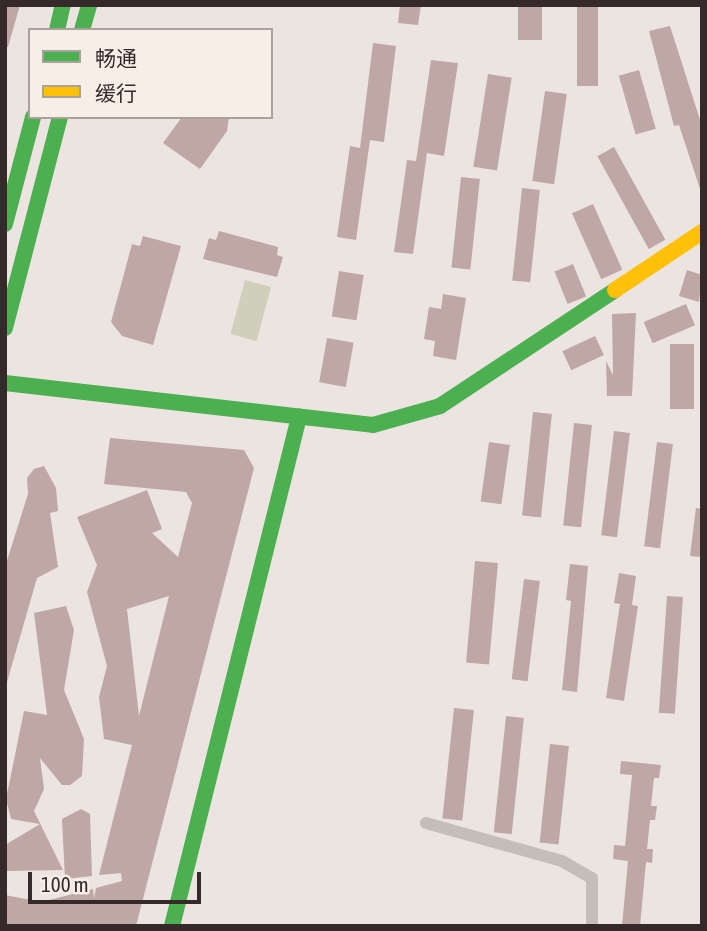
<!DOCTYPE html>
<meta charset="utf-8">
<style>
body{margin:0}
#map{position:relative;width:707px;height:931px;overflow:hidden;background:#ece4e0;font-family:"Asap Condensed","Noto Sans SC",sans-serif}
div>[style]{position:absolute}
.green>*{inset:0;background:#d0cfbc;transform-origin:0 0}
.building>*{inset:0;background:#bea7a4;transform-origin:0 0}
.street>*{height:12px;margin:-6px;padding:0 6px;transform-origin:6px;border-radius:6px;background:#c4bdba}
.fast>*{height:16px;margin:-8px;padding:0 8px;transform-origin:8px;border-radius:8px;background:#4caf50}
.slow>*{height:16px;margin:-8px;padding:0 8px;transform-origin:8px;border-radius:8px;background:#ffc107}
span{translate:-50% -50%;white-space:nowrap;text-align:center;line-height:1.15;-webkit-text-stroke:5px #f8eee8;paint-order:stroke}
.frame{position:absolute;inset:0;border:7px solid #352a29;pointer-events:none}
.legend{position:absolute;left:28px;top:28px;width:245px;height:91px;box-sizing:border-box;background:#f8eee8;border:2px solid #aaa09c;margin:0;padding:9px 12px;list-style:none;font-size:21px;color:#352a29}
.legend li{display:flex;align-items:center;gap:14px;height:35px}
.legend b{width:35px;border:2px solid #aaa09c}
.scale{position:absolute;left:28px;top:872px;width:173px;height:32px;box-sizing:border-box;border:4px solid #352a29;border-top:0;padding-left:9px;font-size:21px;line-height:24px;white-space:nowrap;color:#352a29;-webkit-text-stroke:5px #f8eee8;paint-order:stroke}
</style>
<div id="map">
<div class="green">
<div style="left:245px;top:280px;width:27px;height:56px;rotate:15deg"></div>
</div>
<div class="building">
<div style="clip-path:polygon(5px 5px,20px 5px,8px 47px,5px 47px)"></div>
<div style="clip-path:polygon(400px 5px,421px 5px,418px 25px,398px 23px)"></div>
<div style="left:518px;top:5px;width:24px;height:35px"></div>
<div style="left:577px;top:5px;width:21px;height:81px"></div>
<div style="clip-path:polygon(670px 26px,702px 126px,702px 195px,679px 125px,674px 126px,649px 31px)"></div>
<div style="clip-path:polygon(373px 43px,396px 46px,384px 142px,370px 140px,356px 240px,337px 237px,350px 146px,360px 148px)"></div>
<div style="clip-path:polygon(431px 60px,458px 63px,444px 156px,427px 153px,413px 254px,394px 252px,407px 160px,416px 161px)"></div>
<div style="left:639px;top:70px;width:61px;height:21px;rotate:74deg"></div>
<div style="left:488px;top:74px;width:24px;height:94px;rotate:9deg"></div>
<div style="left:545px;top:91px;width:22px;height:91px;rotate:8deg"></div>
<div style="clip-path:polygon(182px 117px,229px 117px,227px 131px,200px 169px,163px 143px)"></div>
<div style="left:614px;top:147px;width:106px;height:19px;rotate:61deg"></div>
<div style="left:461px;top:177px;width:19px;height:91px;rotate:6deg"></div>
<div style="left:522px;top:188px;width:18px;height:93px;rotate:6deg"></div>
<div style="left:593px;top:204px;width:72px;height:23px;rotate:66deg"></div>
<div style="clip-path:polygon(219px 231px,278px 247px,277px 255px,283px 257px,277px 277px,203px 259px,209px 238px,216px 240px)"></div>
<div style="clip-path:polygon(143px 236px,181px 246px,153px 345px,122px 336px,111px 322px,132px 244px,140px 246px)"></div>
<div style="left:573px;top:264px;width:35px;height:20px;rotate:68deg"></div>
<div style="clip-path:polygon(687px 270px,702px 275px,699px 302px,679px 296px)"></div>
<div style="left:339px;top:271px;width:25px;height:46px;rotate:9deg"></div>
<div style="clip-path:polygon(443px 294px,466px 298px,456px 360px,433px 356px,435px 341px,424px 339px,429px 307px,441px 309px)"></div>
<div style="left:686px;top:304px;width:23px;height:46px;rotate:67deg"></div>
<div style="clip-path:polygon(636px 313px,632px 396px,607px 396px,606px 361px,613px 375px,612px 314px)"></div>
<div style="left:595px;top:336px;width:21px;height:36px;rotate:65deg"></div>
<div style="left:327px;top:338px;width:27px;height:45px;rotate:10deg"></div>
<div style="left:670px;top:344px;width:24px;height:65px"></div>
<div style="left:533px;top:412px;width:19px;height:104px;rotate:6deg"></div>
<div style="left:574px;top:423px;width:18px;height:103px;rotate:6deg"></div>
<div style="left:614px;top:431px;width:16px;height:105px;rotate:7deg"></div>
<div style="clip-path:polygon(evenodd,110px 438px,244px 450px,254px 468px,136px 926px,5px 926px,5px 895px,41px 902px,93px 889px,94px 899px,96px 888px,122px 881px,121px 873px,99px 875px,132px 745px,104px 739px,99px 697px,107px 666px,87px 592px,97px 565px,77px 517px,147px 490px,162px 529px,152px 533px,178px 557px,192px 503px,186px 492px,104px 484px,110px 438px,169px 596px,139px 716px,127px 609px,169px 596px)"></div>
<div style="left:489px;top:442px;width:21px;height:60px;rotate:8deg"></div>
<div style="left:657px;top:442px;width:16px;height:105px;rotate:7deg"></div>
<div style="clip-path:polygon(44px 466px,56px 488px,58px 511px,50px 513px,58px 567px,37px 578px,5px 689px,5px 567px,28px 494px,27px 478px,34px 469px)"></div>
<div style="clip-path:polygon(696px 508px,702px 509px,702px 557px,690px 556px)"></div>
<div style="left:475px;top:561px;width:23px;height:102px;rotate:5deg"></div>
<div style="clip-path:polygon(570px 564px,588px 566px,577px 692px,562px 690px,571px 601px,566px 600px)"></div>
<div style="clip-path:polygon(619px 573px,636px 576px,632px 605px,638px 606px,624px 701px,606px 698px,620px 604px,614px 603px)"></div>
<div style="left:524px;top:579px;width:16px;height:101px;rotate:7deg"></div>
<div style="left:667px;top:596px;width:16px;height:117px;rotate:4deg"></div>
<div style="clip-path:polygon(66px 606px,74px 630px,64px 690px,84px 739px,82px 776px,70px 785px,62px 785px,40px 758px,44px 789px,34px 811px,63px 870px,5px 871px,5px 845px,40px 824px,11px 819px,6px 799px,24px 711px,47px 715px,34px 613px)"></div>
<div style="left:454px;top:708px;width:20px;height:111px;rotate:6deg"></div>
<div style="left:506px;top:716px;width:18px;height:117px;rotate:6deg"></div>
<div style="left:550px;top:744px;width:19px;height:99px;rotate:6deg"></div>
<div style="clip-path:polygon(621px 761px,661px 765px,659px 778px,654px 778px,651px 806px,657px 806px,655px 820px,650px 820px,647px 849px,653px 849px,652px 863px,646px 862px,640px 926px,622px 926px,628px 861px,613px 859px,614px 845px,625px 846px,632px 775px,620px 774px)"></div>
<div style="clip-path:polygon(81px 809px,90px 814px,92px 876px,65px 879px,62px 819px)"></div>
</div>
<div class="street">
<div style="left:426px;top:823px;width:141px;rotate:15.6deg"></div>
<div style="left:562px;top:861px;width:34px;rotate:30deg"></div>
<div style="left:592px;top:878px;width:48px;rotate:90deg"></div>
</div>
<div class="fast">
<div style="left:57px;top:30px;width:26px;rotate:-77deg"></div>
<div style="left:82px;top:30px;width:26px;rotate:-74deg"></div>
<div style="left:5px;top:224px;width:111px;rotate:-75.3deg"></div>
<div style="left:5px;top:328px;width:218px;rotate:-75.4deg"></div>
<div style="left:5px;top:383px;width:370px;rotate:6.5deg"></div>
<div style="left:373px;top:425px;width:70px;rotate:-15.8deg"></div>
<div style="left:440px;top:406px;width:210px;rotate:-33.5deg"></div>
<div style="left:172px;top:926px;width:525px;rotate:-75.99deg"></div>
</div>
<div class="slow">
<div style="left:615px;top:290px;width:105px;rotate:-33.7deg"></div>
</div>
<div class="frame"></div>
<ul class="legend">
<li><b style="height:9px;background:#4caf50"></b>畅通</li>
<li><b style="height:9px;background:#ffc107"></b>缓行</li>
</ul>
<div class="scale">100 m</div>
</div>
